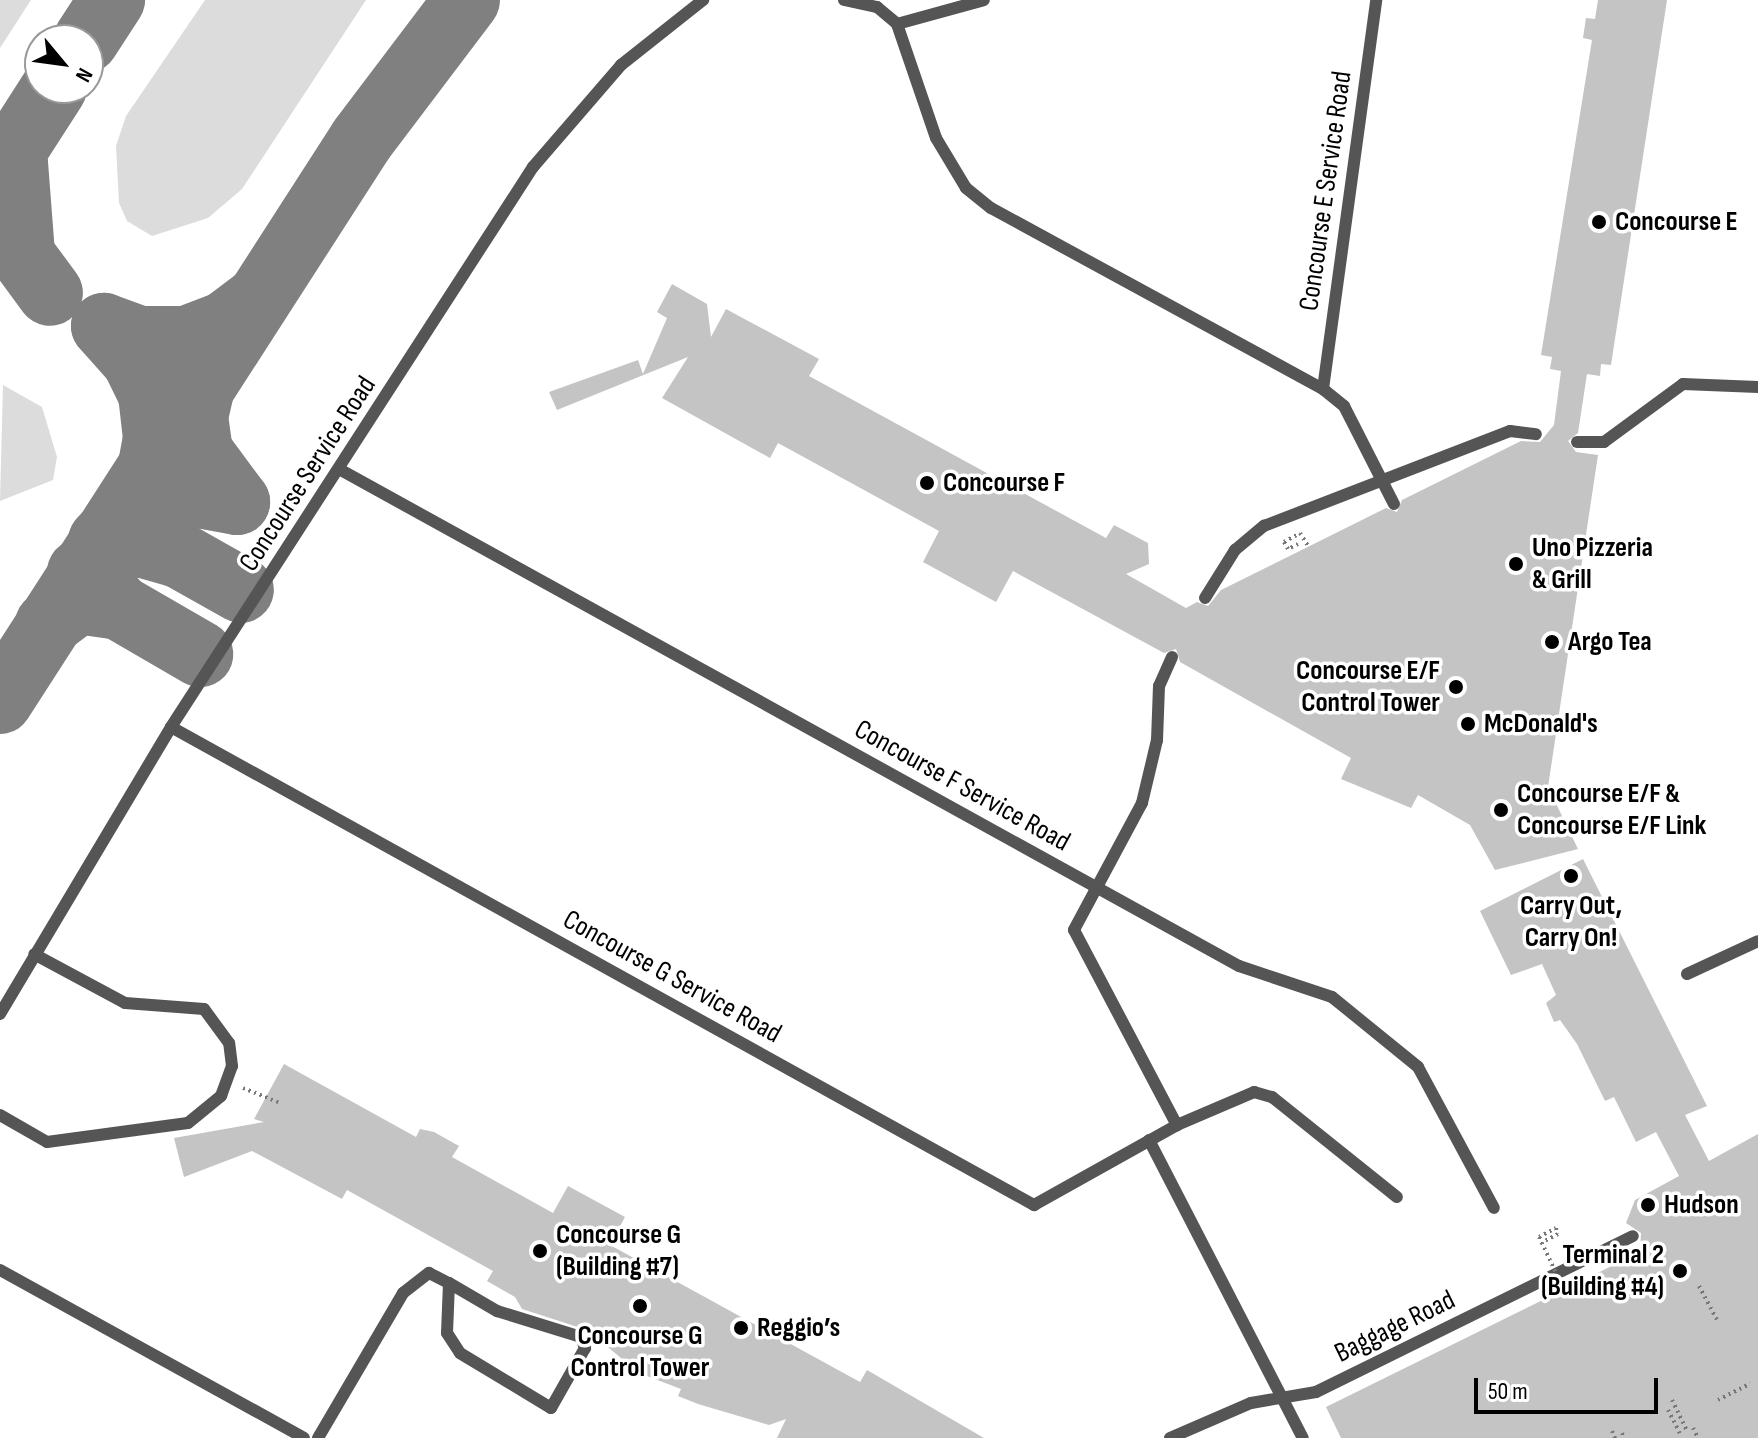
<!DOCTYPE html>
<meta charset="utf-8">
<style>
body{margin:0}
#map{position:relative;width:1758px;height:1438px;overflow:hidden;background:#fff;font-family:"Sofia Sans Condensed",sans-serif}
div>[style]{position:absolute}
.green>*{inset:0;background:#dcdcdc}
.taxiway>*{height:66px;margin:-33px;padding:0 33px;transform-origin:33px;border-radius:33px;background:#808080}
.building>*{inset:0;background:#c4c4c4}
.path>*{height:4px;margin-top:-2px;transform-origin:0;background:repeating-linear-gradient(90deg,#777 0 2px,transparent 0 6px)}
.service>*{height:12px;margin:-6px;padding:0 6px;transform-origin:6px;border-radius:6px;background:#555}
.path-bridge>*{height:4px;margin-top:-2px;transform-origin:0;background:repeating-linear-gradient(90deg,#777 0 2px,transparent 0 6px)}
.dots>*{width:22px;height:22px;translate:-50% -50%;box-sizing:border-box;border:4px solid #fff;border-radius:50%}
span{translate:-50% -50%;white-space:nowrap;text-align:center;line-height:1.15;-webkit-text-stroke:7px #fff;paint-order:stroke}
.street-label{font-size:28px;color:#000}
.poi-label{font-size:28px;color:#000;font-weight:700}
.left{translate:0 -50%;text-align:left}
.right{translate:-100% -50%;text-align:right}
.north{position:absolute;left:24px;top:24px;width:80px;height:80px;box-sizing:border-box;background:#fff;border:2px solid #999;border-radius:50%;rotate:119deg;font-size:22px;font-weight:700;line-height:32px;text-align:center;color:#000}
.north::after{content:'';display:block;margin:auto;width:28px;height:36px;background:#000;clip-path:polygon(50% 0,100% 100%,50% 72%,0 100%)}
.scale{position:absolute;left:1474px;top:1378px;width:184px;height:36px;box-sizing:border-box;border:4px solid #000;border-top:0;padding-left:10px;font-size:24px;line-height:28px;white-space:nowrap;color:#000;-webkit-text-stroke:6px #fff;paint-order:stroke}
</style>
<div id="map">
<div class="green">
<div style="clip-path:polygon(0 0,31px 0,0 48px)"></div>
<div style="clip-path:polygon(205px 0,366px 0,242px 189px,208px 218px,152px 236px,127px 221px,119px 203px,116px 146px,126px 116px)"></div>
<div style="clip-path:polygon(3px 385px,42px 407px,57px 457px,53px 480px,0 501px)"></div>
</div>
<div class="taxiway">
<div style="left:86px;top:40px;width:48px;rotate:-57deg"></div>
<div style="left:14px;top:150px;width:105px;rotate:85.6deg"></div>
<div style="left:22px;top:255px;width:47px;rotate:53.6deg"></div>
<div style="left:0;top:172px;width:100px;rotate:-57.3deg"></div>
<div style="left:179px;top:555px;width:71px;rotate:29.4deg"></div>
<div style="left:80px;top:572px;width:39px;rotate:-36deg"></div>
<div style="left:112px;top:549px;width:28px;rotate:-10deg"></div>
<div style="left:140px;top:544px;width:41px;rotate:15.8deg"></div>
<div style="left:179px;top:555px;width:42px;rotate:-133.1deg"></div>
<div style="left:150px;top:524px;width:22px;rotate:-106deg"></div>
<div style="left:144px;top:503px;width:66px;rotate:-79.5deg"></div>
<div style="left:156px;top:438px;width:44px;rotate:-96.5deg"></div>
<div style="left:151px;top:394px;width:37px;rotate:-116deg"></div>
<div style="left:135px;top:361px;width:47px;rotate:-131.5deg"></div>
<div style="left:104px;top:326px;width:38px;rotate:20deg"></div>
<div style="left:140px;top:339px;width:46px"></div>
<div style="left:186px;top:339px;width:42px;rotate:-21deg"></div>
<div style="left:225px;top:324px;width:39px;rotate:-37deg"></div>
<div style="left:119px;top:607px;width:94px;rotate:30.1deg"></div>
<div style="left:48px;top:624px;width:38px;rotate:-37deg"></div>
<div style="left:78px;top:601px;width:41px;rotate:8.3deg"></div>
<div style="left:119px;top:607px;width:23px;rotate:-131deg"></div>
<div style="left:104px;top:590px;width:31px;rotate:-105deg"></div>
<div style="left:96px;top:560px;width:20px;rotate:-75deg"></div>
<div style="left:101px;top:541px;width:36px;rotate:-48deg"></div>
<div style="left:125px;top:514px;width:66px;rotate:-18.4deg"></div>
<div style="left:188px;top:493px;width:50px;rotate:10.4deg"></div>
<div style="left:237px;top:502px;width:62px;rotate:-126.5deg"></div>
<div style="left:200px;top:452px;width:35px;rotate:-98deg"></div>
<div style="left:195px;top:417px;width:32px;rotate:-77deg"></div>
<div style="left:0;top:701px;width:668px;rotate:-57.21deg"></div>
<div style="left:362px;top:139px;width:174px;rotate:-52.9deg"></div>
</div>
<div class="building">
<div style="clip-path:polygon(1598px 0,1667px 0,1611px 365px,1601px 364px,1600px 376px,1587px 374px,1578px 433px,1568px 441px,1576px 452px,1598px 455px,1548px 787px,1578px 849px,1495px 870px,1470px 825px,1418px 795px,1411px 808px,1341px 779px,1351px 758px,1180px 662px,1176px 649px,1164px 653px,1013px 571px,996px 602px,923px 562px,939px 531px,778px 443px,770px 458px,662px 398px,688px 357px,557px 410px,549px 392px,638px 360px,643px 374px,667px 318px,657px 312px,672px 284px,707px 304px,711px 337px,726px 309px,819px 359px,809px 376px,1106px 538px,1114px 525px,1148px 543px,1149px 564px,1126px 574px,1186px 608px,1197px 602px,1208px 606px,1221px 590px,1386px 508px,1397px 512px,1402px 500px,1521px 441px,1540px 442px,1554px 425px,1561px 371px,1550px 369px,1552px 357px,1541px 355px,1592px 40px,1583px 38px,1586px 18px,1595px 19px)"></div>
<div style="clip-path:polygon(1583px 859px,1707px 1106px,1685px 1115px,1709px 1161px,1758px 1134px,1758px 1438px,1341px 1438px,1326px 1407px,1640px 1252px,1641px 1233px,1626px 1223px,1635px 1200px,1679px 1176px,1656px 1132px,1636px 1142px,1614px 1097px,1605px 1101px,1577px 1044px,1560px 1020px,1554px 1022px,1546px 1003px,1556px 995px,1542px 964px,1511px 975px,1480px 911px)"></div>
<div style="clip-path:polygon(284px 1064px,416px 1137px,420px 1129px,434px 1132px,459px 1146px,452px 1157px,553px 1213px,568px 1186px,625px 1217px,610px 1245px,860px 1382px,867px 1370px,984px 1438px,777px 1438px,786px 1419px,769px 1425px,698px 1404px,678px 1396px,681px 1389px,618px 1365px,621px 1358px,587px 1330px,522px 1309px,515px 1297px,487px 1281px,493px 1271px,347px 1190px,342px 1199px,252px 1151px,184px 1177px,174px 1138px,264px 1122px,254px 1119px)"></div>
</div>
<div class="path">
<div style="left:1298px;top:544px;width:11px;rotate:153deg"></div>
<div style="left:1288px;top:549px;width:8px;rotate:-120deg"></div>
<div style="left:1284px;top:542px;width:18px;rotate:-29deg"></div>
<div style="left:1300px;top:533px;width:15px;rotate:58deg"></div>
<div style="left:243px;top:1088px;width:38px;rotate:22deg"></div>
<div style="left:1539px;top:1237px;width:19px;rotate:-28deg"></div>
<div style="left:1556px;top:1228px;width:6px;rotate:72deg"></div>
<div style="left:1558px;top:1234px;width:15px;rotate:152deg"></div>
<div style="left:1699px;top:1286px;width:38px;rotate:62deg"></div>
<div style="left:1672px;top:1400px;width:34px;rotate:64deg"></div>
<div style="left:1718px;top:1400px;width:36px;rotate:-27deg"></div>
<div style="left:1668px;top:1410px;width:28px;rotate:63deg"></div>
<div style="left:1693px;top:1428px;width:11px;rotate:63deg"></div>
<div style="left:1612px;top:1431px;width:8px;rotate:67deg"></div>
<div style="left:1622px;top:1433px;width:5px;rotate:68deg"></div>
</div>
<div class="service">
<div style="left:844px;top:0;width:34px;rotate:12deg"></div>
<div style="left:877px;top:7px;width:26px;rotate:40deg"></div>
<div style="left:897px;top:24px;width:120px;rotate:71.1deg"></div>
<div style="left:936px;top:138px;width:58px;rotate:59deg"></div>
<div style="left:966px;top:188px;width:32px;rotate:39deg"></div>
<div style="left:991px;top:208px;width:378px;rotate:28.6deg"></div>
<div style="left:1323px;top:389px;width:27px;rotate:39deg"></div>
<div style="left:1344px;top:406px;width:110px;rotate:63deg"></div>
<div style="left:897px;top:24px;width:90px;rotate:-15.4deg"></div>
<div style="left:1323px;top:389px;width:393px;rotate:-82.2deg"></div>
<div style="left:1577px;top:442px;width:27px"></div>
<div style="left:1604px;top:442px;width:98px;rotate:-36.3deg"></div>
<div style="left:1683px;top:384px;width:75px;rotate:2.3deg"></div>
<div style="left:339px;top:469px;width:1028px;rotate:28.91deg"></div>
<div style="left:1239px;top:966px;width:98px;rotate:18.4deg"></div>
<div style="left:1332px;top:997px;width:111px;rotate:39.1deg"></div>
<div style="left:1418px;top:1067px;width:160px;rotate:61.7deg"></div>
<div style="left:1205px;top:598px;width:57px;rotate:-58deg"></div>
<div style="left:1235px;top:550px;width:38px;rotate:-40deg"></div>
<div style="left:1264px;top:526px;width:264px;rotate:-21.1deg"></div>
<div style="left:1510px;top:431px;width:26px;rotate:7deg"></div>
<div style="left:1172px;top:657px;width:32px;rotate:114deg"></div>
<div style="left:1159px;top:686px;width:54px;rotate:92.1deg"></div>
<div style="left:1157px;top:740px;width:65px;rotate:103.4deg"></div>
<div style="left:1142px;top:803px;width:144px;rotate:118.2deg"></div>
<div style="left:1074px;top:930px;width:221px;rotate:62.2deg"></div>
<div style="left:171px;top:727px;width:987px;rotate:28.98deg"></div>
<div style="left:1034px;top:1205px;width:164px;rotate:-29.2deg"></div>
<div style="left:1177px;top:1125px;width:84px;rotate:-23.2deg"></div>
<div style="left:1254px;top:1092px;width:19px;rotate:16deg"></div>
<div style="left:1272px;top:1097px;width:160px;rotate:38.7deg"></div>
<div style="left:1687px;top:974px;width:78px;rotate:-24.9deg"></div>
<div style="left:0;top:1014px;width:334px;rotate:-59.2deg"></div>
<div style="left:171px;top:727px;width:667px;rotate:-57.12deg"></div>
<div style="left:533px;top:167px;width:135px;rotate:-49.2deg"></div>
<div style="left:621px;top:65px;width:105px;rotate:-38.4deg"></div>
<div style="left:0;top:1115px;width:54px;rotate:29.9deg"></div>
<div style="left:47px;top:1142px;width:142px;rotate:-7.7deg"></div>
<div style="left:188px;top:1123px;width:43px;rotate:-39.3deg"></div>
<div style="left:221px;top:1096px;width:32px;rotate:-70deg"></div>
<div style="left:232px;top:1066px;width:23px;rotate:-97deg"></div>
<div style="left:229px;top:1043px;width:42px;rotate:-126.3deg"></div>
<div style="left:204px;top:1009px;width:79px;rotate:-175.7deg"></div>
<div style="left:125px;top:1003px;width:103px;rotate:-151.7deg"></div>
<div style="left:1149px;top:1140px;width:335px;rotate:62.7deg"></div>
<div style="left:0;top:1270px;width:347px;rotate:28.9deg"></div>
<div style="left:318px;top:1438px;width:168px;rotate:-59.6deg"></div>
<div style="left:403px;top:1293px;width:33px;rotate:-38deg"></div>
<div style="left:429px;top:1273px;width:22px;rotate:27deg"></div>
<div style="left:449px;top:1283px;width:56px;rotate:30.3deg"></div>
<div style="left:497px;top:1311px;width:88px;rotate:17.2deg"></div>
<div style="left:581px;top:1337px;width:12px;rotate:70deg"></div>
<div style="left:585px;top:1348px;width:69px;rotate:119.5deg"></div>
<div style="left:551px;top:1408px;width:106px;rotate:-148.9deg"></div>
<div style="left:460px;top:1353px;width:24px;rotate:-123deg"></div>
<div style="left:447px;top:1333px;width:50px;rotate:-87.7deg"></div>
<div style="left:1170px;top:1438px;width:88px;rotate:-23.4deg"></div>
<div style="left:1251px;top:1403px;width:66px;rotate:-9.6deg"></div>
<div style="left:1316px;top:1392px;width:353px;rotate:-26.2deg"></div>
</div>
<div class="path-bridge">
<div style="left:1539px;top:1237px;width:59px;rotate:64.7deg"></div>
</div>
<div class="dots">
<div style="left:1599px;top:222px;background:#000"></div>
<div style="left:927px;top:483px;background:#000"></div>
<div style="left:1516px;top:564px;background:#000"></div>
<div style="left:1552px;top:642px;background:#000"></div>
<div style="left:1456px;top:687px;background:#000"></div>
<div style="left:1468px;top:724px;background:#000"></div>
<div style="left:1501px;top:810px;background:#000"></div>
<div style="left:1571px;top:876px;background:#000"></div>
<div style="left:1648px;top:1205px;background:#000"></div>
<div style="left:540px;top:1251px;background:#000"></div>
<div style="left:1680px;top:1271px;background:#000"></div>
<div style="left:640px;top:1306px;background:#000"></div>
<div style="left:741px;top:1328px;background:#000"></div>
</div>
<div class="street-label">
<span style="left:1326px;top:191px;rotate:-82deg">Concourse E Service Road</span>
<span style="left:308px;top:474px;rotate:-57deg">Concourse Service Road</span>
<span style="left:962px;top:786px;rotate:29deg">Concourse F Service Road</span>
<span style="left:672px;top:977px;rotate:29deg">Concourse G Service Road</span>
<span style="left:1395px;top:1327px;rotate:-26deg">Baggage Road</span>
</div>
<div class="poi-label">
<span class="left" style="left:1615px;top:222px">Concourse E</span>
<span class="left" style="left:943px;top:483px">Concourse F</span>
<span class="left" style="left:1532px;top:564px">Uno Pizzeria<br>&amp; Grill</span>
<span class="left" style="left:1568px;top:642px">Argo Tea</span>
<span class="right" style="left:1440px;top:687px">Concourse E/F<br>Control Tower</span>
<span class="left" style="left:1484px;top:724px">McDonald's</span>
<span class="left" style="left:1517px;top:810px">Concourse E/F &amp;<br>Concourse E/F Link</span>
<span style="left:1571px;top:922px">Carry Out,<br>Carry On!</span>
<span class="left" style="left:1664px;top:1205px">Hudson</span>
<span class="left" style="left:556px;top:1251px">Concourse G<br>(Building #7)</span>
<span class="right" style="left:1664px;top:1271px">Terminal 2<br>(Building #4)</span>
<span class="left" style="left:757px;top:1328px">Reggio’s</span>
<span style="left:640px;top:1352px">Concourse G<br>Control Tower</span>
</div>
<div class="north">N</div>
<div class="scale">50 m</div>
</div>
